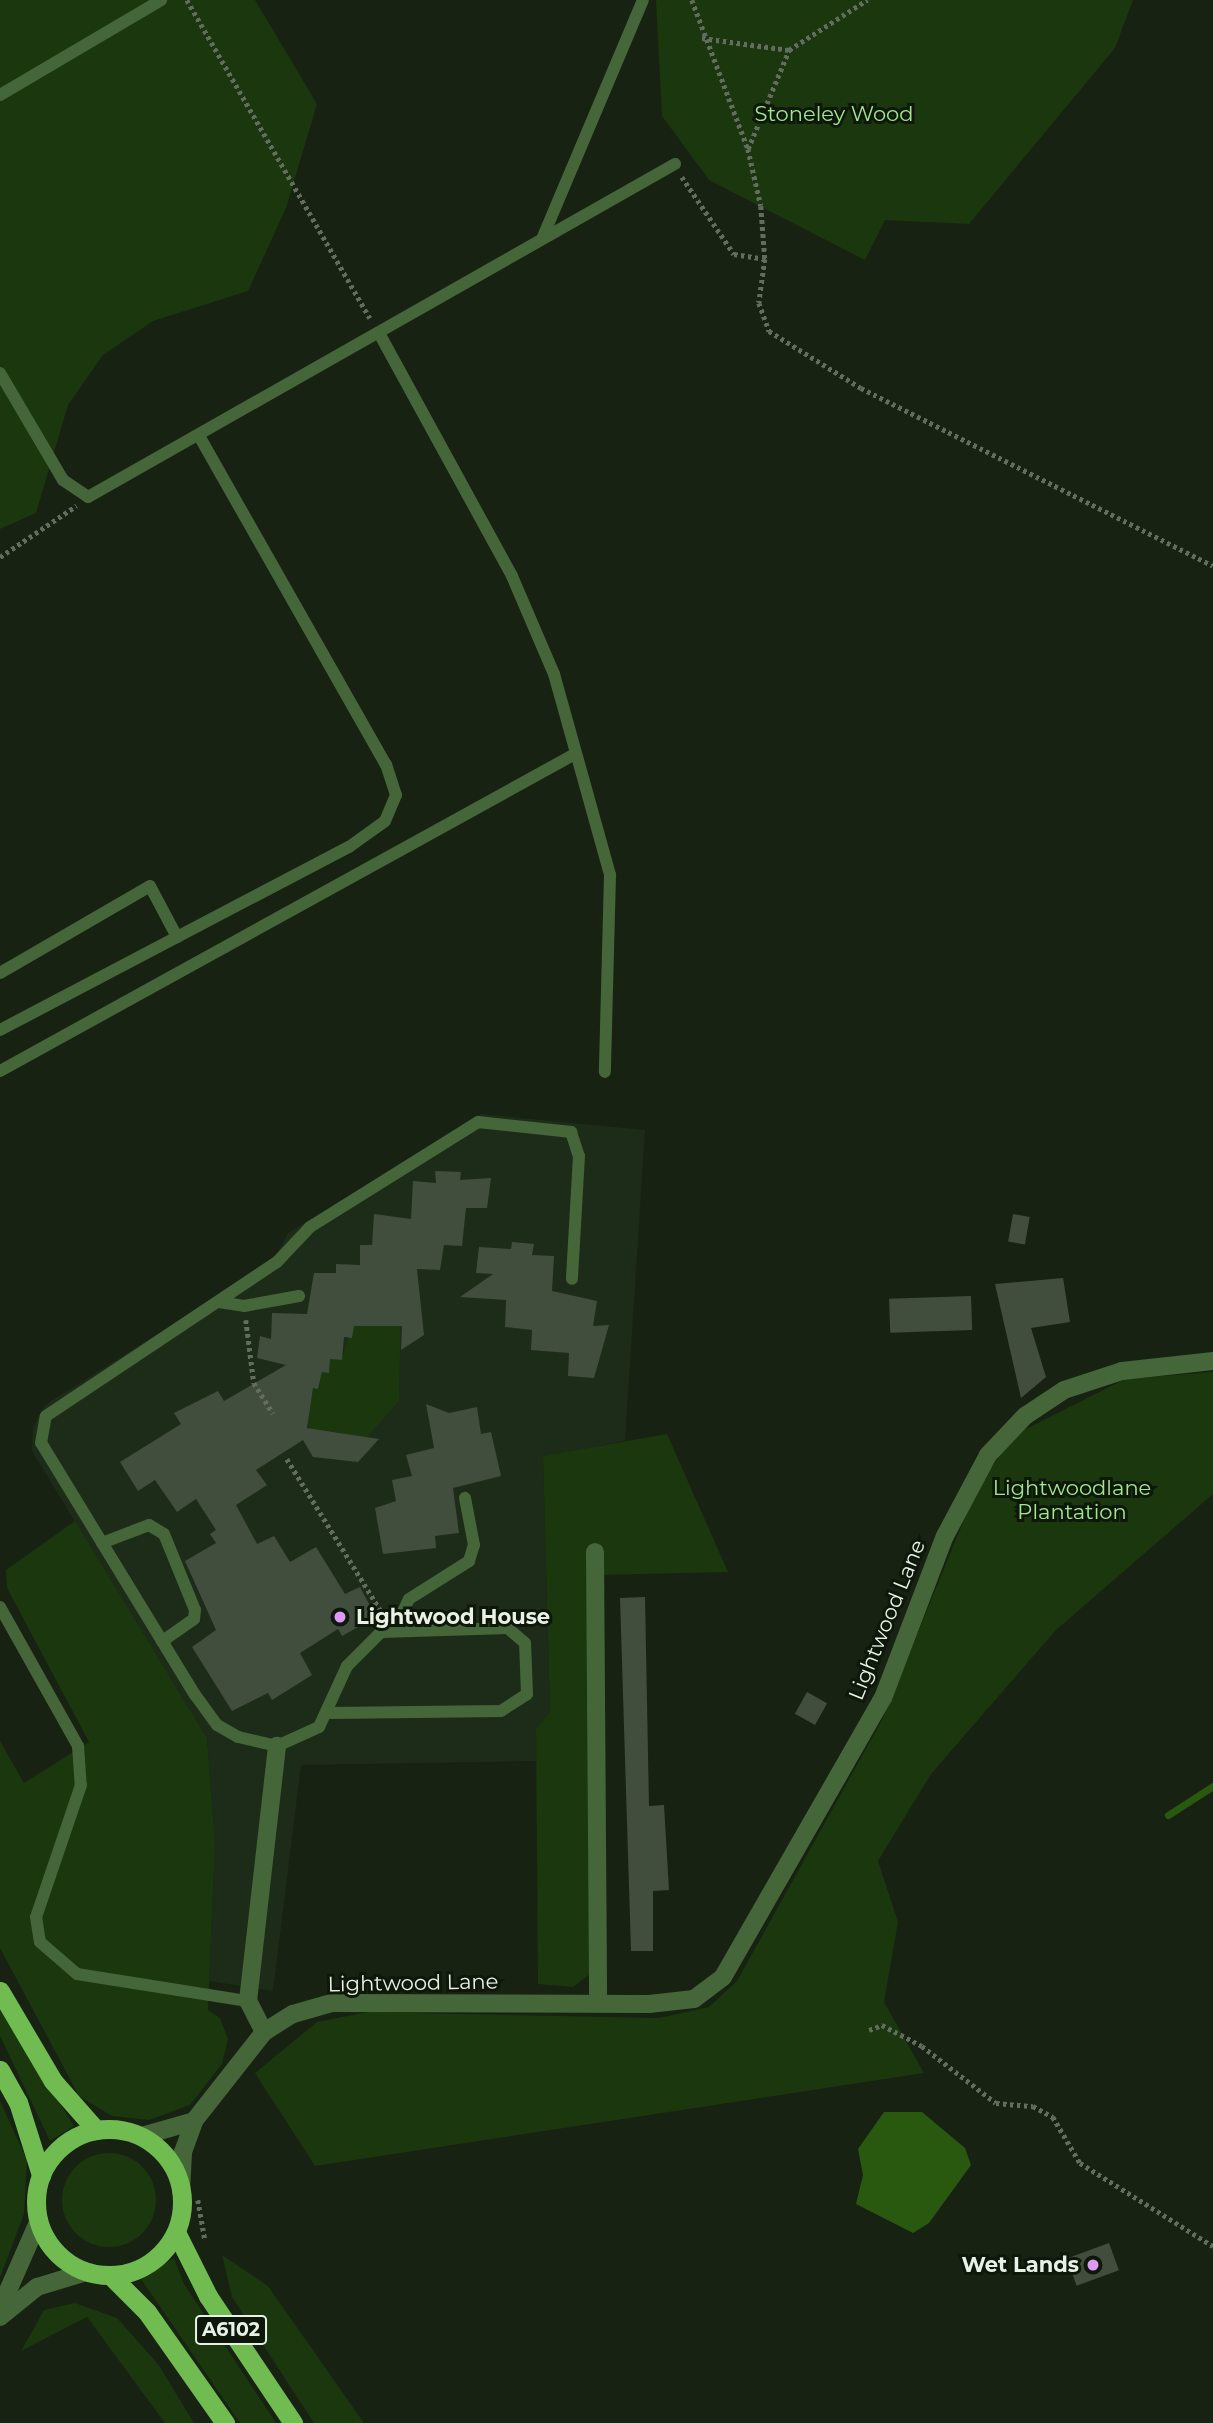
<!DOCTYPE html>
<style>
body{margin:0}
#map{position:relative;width:1213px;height:2423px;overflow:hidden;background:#172213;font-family:Montserrat,sans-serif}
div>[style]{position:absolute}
.built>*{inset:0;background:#1d2c18}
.green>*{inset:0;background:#1a370d}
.round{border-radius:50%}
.water>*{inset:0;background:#28590f}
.stream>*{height:7px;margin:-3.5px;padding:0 3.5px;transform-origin:3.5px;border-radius:3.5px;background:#28590f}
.building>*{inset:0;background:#414d3d;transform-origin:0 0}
.path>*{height:4.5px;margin-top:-2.25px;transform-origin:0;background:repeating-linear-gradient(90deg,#636d5f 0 3.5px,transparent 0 7px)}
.service>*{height:12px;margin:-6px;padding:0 6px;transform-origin:6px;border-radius:6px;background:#456639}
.minor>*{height:18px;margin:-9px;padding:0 9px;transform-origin:9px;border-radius:9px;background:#456639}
.tertiary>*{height:18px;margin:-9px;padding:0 9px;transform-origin:9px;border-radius:9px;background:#456639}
.trunk>*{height:19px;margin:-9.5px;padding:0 9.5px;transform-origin:9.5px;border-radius:9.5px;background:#70bc50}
.trunk>.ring{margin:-9.5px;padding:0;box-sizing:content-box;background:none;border:19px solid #70bc50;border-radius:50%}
.dots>*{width:19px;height:19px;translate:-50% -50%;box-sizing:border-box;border:4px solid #0e180a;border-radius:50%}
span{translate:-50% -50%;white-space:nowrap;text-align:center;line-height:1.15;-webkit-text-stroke:6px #0e180a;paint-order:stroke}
.shield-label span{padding:2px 5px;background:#0e180a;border:2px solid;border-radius:5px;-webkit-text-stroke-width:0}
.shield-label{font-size:19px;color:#e9f1e6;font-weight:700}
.park-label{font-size:21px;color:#a1e786}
.poi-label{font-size:21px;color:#e9f1e6;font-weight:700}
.left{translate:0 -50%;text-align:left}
.right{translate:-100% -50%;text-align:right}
.street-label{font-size:21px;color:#e9f1e6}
</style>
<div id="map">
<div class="built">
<div style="clip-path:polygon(481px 1114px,645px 1130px,625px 1441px,543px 1457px,550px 1712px,536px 1730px,537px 1761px,301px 1765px,273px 1991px,209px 1981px,215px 1844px,207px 1738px,32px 1451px,33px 1427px,45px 1405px,274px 1260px,288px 1233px)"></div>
</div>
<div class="green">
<div style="clip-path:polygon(0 0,255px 0,317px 104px,286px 208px,248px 291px,153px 321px,103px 355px,68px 405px,36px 513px,0 529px)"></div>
<div style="clip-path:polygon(656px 0,1133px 0,1115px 48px,969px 224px,885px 220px,865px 260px,709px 180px,662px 116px)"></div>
<div style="clip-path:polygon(401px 1297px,399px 1401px,355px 1451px,347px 1434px,323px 1430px,323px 1445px,307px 1424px,313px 1388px,319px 1389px,322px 1372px,329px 1373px,330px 1359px,342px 1359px,357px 1310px,368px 1312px,367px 1326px,398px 1326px)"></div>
<div style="clip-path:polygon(1213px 1372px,1213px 1494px,1056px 1630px,931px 1774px,878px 1861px,898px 1922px,884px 2002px,924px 2073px,315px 2166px,255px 2073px,317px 2022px,368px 2012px,659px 2018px,709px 2007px,737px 1981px,883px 1718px,977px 1488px,1014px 1435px,1125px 1379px)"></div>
<div style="clip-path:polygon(667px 1434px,728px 1572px,599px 1575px,590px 1974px,573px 1987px,538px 1984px,536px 1729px,550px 1712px,543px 1456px)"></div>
<div style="clip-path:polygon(75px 1521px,207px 1738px,215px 1844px,208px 2010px,220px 2018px,228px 2039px,222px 2064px,190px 2105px,149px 2120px,112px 2116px,79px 2096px,0 1948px,0 1741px,24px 1783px,89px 1742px,7px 1588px,6px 1570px)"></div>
<div style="clip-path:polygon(0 2007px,74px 2126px,50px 2141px,0 2036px)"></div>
<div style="clip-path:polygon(0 2101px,27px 2160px,24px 2214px,0 2278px)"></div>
<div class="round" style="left:62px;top:2153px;width:94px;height:94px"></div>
<div style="clip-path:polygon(222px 2255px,268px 2286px,364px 2423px,314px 2423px,232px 2297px)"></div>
<div style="clip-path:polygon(174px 2258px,184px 2284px,276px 2423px,240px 2423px,141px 2279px)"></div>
<div style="clip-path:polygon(75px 2303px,117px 2318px,158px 2364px,194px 2423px,165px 2423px,87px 2317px,21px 2351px,44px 2310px)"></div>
</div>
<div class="water">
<div style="clip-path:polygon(884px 2112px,922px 2112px,965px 2148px,971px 2165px,929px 2223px,913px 2233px,856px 2204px,863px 2175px,858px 2149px)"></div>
</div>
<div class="stream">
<div style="left:1168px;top:1815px;width:54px;rotate:-32.8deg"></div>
</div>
<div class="building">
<div style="clip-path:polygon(435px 1171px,461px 1172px,460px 1180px,491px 1178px,487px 1208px,466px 1208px,462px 1246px,444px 1245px,440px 1270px,417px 1269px,424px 1335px,401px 1350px,402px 1326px,354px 1326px,352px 1338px,344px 1337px,342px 1360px,330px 1359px,329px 1373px,322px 1372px,318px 1389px,313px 1388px,307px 1428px,379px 1439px,358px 1462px,313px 1457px,303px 1440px,256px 1470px,267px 1485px,236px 1505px,257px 1544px,274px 1536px,290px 1562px,316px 1547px,345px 1594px,360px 1587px,376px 1617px,342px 1636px,338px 1629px,300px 1653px,312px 1675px,272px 1700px,268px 1693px,232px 1711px,192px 1647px,216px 1630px,185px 1561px,216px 1543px,210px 1534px,216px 1530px,196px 1499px,177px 1512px,155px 1480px,138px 1491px,120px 1462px,181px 1424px,174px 1413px,218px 1391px,224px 1401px,286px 1365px,257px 1358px,260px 1336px,271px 1339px,272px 1313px,307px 1314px,314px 1273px,336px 1273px,336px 1264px,360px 1265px,360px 1245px,372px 1245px,374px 1214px,411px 1219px,413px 1181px,436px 1183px)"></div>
<div style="left:1013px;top:1214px;width:17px;height:28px;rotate:10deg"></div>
<div style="clip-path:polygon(512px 1242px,534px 1244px,532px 1255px,554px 1256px,552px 1291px,597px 1301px,593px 1326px,609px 1325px,594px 1378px,568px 1376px,569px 1353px,531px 1350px,532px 1330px,505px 1327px,506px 1300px,460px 1297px,493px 1274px,476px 1273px,479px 1247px,511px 1249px)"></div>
<div style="clip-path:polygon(1063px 1278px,1070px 1322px,1031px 1328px,1046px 1377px,1021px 1398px,995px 1284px)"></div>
<div style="left:971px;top:1296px;width:34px;height:82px;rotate:88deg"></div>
<div style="clip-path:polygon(426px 1404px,449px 1413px,477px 1407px,481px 1434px,491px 1432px,501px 1476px,453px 1488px,459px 1533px,435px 1536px,436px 1548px,383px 1554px,375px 1508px,396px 1501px,392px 1480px,412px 1476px,406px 1455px,434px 1448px)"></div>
<div style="clip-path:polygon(645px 1597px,649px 1806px,664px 1805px,669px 1890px,653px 1891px,653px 1951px,631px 1951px,620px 1598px)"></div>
<div style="left:807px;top:1692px;width:23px;height:25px;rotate:29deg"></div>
<div style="left:1109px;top:2243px;width:29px;height:45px;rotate:70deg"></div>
</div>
<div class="path">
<div style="left:187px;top:0;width:367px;rotate:60.1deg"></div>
<div style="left:692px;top:0;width:159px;rotate:69.4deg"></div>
<div style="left:748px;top:149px;width:58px;rotate:77.2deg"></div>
<div style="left:761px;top:206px;width:53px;rotate:85.7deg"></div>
<div style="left:765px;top:259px;width:44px;rotate:97.8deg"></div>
<div style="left:759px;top:303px;width:30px;rotate:70deg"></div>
<div style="left:769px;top:331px;width:108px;rotate:31.8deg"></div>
<div style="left:861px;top:388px;width:394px;rotate:26.8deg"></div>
<div style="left:702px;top:38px;width:88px;rotate:7.9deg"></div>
<div style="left:789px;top:50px;width:93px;rotate:-32.7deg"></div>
<div style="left:748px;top:149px;width:107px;rotate:-67.5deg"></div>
<div style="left:682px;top:177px;width:93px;rotate:56deg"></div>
<div style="left:734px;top:254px;width:31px;rotate:9deg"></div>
<div style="left:0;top:557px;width:92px;rotate:-33.9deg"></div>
<div style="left:246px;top:1320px;width:64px;rotate:82.8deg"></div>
<div style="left:254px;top:1383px;width:36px;rotate:58deg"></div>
<div style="left:287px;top:1459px;width:185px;rotate:58.3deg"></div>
<div style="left:869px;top:2030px;width:14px;rotate:-21deg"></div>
<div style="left:882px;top:2025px;width:45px;rotate:27.7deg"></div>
<div style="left:922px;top:2046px;width:93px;rotate:37.6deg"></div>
<div style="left:996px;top:2103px;width:37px;rotate:5deg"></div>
<div style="left:1033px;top:2106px;width:23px;rotate:29deg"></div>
<div style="left:1053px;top:2117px;width:53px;rotate:59.6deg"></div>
<div style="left:1080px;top:2163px;width:157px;rotate:32deg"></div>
<div style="left:198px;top:2200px;width:40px;rotate:80deg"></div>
</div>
<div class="service">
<div style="left:0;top:95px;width:187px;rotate:-30.5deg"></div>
<div style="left:542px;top:239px;width:259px;rotate:-67.1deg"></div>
<div style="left:379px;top:333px;width:277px;rotate:61.3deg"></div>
<div style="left:512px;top:576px;width:107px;rotate:66.8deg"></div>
<div style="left:554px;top:674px;width:209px;rotate:74.4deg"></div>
<div style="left:610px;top:875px;width:197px;rotate:91.5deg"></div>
<div style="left:0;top:373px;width:124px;rotate:59.5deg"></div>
<div style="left:63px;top:480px;width:30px;rotate:34deg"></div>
<div style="left:88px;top:497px;width:675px;rotate:-29.57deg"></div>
<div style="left:0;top:973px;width:173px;rotate:-30.1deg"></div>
<div style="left:150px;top:886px;width:58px;rotate:62.1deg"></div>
<div style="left:0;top:1030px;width:394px;rotate:-27.7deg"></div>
<div style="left:349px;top:847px;width:44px;rotate:-35.8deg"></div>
<div style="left:385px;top:821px;width:28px;rotate:-67deg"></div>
<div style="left:396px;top:795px;width:32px;rotate:-108deg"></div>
<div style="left:386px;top:765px;width:376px;rotate:-119.6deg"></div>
<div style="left:0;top:1071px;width:657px;rotate:-28.87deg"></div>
<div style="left:219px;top:1302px;width:25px;rotate:9deg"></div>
<div style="left:244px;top:1306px;width:56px;rotate:-10.3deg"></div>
<div style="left:102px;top:1543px;width:50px;rotate:-21deg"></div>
<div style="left:149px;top:1525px;width:17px;rotate:31deg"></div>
<div style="left:164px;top:1534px;width:82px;rotate:67.8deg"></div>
<div style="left:195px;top:1610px;width:9px;rotate:96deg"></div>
<div style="left:194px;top:1619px;width:39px;rotate:145deg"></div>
<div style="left:0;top:1607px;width:159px;rotate:60.7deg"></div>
<div style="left:78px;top:1746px;width:39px;rotate:86deg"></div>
<div style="left:81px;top:1785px;width:139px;rotate:108.8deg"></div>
<div style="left:36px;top:1917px;width:25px;rotate:81deg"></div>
<div style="left:40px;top:1942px;width:49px;rotate:40.9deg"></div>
<div style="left:77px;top:1974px;width:173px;rotate:9deg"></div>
<div style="left:394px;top:1631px;width:35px;rotate:-65deg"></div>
<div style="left:409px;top:1599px;width:71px;rotate:-32.3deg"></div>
<div style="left:469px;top:1561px;width:17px;rotate:-73deg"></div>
<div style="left:474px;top:1545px;width:48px;rotate:-100.8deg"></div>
<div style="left:330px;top:1713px;width:171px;rotate:-0.7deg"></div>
<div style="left:501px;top:1711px;width:31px;rotate:-33deg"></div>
<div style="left:527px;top:1694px;width:51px;rotate:-92.2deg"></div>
<div style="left:525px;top:1643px;width:23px;rotate:-139deg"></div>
<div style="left:508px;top:1628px;width:127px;rotate:178.2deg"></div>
<div style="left:381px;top:1632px;width:48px;rotate:135deg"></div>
<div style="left:347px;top:1666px;width:67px;rotate:114.7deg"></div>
<div style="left:319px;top:1727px;width:46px;rotate:155.7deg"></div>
<div style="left:277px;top:1746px;width:40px;rotate:-167deg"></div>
<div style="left:238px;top:1737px;width:24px;rotate:-150deg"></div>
<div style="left:217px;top:1725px;width:37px;rotate:-126deg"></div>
<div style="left:195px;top:1695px;width:295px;rotate:-121.4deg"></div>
<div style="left:41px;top:1443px;width:27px;rotate:-80deg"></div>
<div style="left:46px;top:1416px;width:278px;rotate:-33.7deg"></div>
<div style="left:277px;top:1262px;width:48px;rotate:-46.7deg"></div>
<div style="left:310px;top:1227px;width:198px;rotate:-32deg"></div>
<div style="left:478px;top:1122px;width:94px;rotate:6.1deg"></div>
<div style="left:571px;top:1132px;width:25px;rotate:72deg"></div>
<div style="left:579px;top:1156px;width:123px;rotate:93.3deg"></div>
</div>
<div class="minor">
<div style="left:595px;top:1552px;width:450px;rotate:89.6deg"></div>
<div style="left:264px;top:2032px;width:35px;rotate:-117deg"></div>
<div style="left:248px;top:2001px;width:257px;rotate:-83.5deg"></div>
<div style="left:142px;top:2136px;width:54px;rotate:-16.1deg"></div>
<div style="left:181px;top:2191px;width:39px;rotate:-87deg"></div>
<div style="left:183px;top:2152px;width:33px;rotate:-70deg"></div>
<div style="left:194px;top:2121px;width:113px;rotate:-51.8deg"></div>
<div style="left:264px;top:2032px;width:34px;rotate:-32deg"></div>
<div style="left:293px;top:2014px;width:40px;rotate:-16deg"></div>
<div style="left:331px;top:2003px;width:318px;rotate:0.2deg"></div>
<div style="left:649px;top:2004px;width:45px;rotate:-6.3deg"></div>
<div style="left:694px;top:1999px;width:36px;rotate:-37deg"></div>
<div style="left:723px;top:1977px;width:322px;rotate:-60.2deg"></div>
<div style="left:883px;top:1698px;width:173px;rotate:-69.1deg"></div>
<div style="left:945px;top:1536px;width:92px;rotate:-62deg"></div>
<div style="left:988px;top:1455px;width:54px;rotate:-46.5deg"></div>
<div style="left:1025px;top:1416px;width:47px;rotate:-33.7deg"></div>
<div style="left:1064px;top:1390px;width:61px;rotate:-18.1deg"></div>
<div style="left:1122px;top:1371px;width:92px;rotate:-6.3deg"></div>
</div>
<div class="tertiary">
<div style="left:0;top:2309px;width:97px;rotate:-66.3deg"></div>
<div style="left:0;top:2317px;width:48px;rotate:-39deg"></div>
<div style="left:37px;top:2287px;width:51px;rotate:-17deg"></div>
</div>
<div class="trunk">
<div style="left:0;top:1991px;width:104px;rotate:59.5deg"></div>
<div style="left:53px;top:2081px;width:65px;rotate:48.7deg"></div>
<div style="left:0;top:2070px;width:37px;rotate:61deg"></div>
<div style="left:18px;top:2102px;width:77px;rotate:72.5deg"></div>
<div class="ring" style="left:36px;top:2129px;width:127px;height:127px"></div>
<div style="left:176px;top:2232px;width:72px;rotate:63.4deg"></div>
<div style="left:208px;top:2296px;width:153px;rotate:56.2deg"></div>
<div style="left:110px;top:2275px;width:52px;rotate:45deg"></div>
<div style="left:147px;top:2312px;width:136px;rotate:54.9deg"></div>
</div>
<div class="dots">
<div style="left:340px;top:1617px;background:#dd99f3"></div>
<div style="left:1093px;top:2265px;background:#dd99f3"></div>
</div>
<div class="shield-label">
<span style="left:231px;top:2330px">A6102</span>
</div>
<div class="park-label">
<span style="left:834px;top:114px">Stoneley Wood</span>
<span style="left:1072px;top:1500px">Lightwoodlane<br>Plantation</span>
</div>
<div class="poi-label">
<span class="left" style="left:356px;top:1617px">Lightwood House</span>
<span class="right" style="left:1079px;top:2265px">Wet Lands</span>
</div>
<div class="street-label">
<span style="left:887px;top:1620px;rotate:-68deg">Lightwood Lane</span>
<span style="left:413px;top:1983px;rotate:-1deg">Lightwood Lane</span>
</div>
</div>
